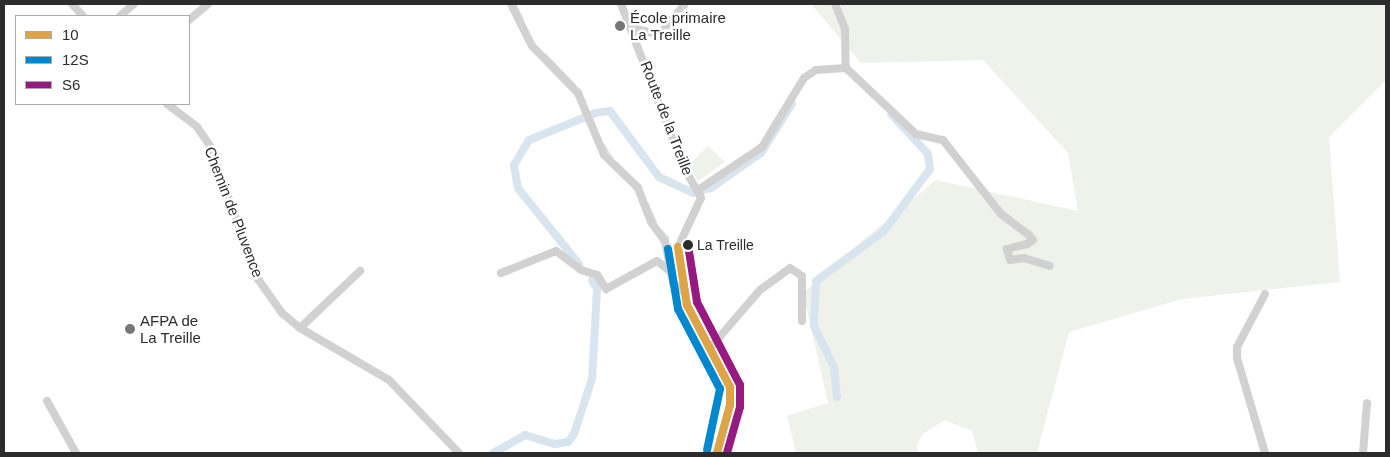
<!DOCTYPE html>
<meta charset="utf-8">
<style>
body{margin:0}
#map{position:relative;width:1390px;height:457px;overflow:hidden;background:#fff;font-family:Helvetica,sans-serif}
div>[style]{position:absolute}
.green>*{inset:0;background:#eef2eb}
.stream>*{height:2px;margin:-1px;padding:0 1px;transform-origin:1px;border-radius:1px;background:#d9e5ee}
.canal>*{height:8px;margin:-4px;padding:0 4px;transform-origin:4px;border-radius:4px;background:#d9e5ee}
.minor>*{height:8px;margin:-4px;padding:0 4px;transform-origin:4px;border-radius:4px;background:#d1d1d1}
.bus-1>*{height:8px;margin:-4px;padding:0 4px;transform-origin:4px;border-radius:4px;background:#dea448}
.bus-2>*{height:8px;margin:-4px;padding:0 4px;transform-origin:4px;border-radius:4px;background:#0088ce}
.bus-3>*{height:8px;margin:-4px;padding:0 4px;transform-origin:4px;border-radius:4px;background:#951b81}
.dots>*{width:14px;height:14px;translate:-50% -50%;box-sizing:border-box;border:2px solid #fff;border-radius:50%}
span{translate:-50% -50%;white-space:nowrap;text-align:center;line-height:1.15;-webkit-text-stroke:5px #fff;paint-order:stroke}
.bus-label{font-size:14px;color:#2c2c2c}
.left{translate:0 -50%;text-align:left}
.poi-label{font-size:15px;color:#2c2c2c}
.street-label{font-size:15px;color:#2c2c2c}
.frame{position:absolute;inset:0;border:5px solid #2c2c2c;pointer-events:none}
.legend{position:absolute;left:15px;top:15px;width:175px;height:90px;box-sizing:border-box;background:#fff;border:1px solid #ababab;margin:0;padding:6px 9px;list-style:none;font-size:15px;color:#2c2c2c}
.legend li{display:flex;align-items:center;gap:10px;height:25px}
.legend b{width:25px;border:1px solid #ababab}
</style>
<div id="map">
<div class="green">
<div style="clip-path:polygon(811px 4px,1386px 4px,1386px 80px,1329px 137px,1340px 282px,1182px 299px,1069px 332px,1037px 453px,978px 453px,972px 431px,945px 420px,924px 433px,917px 445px,918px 453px,796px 453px,787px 416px,828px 403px,803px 293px,850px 251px,936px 180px,1078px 211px,1068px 153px,983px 60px,861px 63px)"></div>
<div style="clip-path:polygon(708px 146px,725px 162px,698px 181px,688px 166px)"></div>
</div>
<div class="stream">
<div style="left:515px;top:4px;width:17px;rotate:62deg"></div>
<div style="left:545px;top:54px;width:43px;rotate:45.9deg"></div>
<div style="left:604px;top:145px;width:15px;rotate:58deg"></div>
<div style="left:617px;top:163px;width:33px;rotate:44deg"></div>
<div style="left:648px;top:204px;width:20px;rotate:66deg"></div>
<div style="left:661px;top:230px;width:11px;rotate:45deg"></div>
</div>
<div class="canal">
<div style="left:579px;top:264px;width:97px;rotate:-128.8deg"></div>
<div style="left:518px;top:188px;width:23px;rotate:-100deg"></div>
<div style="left:514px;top:165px;width:29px;rotate:-59deg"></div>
<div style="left:529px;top:140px;width:71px;rotate:-22.2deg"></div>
<div style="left:595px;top:113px;width:15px;rotate:-8deg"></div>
<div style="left:610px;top:111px;width:82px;rotate:53.4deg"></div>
<div style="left:659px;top:177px;width:38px;rotate:25deg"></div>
<div style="left:693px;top:193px;width:19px;rotate:-16deg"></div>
<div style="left:711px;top:188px;width:61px;rotate:-35deg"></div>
<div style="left:761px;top:153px;width:58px;rotate:-57.7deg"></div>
<div style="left:837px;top:397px;width:30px;rotate:-96deg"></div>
<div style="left:834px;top:367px;width:46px;rotate:-116deg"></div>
<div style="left:814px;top:326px;width:45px;rotate:-87.5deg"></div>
<div style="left:816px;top:281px;width:84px;rotate:-36.3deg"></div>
<div style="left:884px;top:231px;width:77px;rotate:-53.4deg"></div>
<div style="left:930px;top:169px;width:15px;rotate:-98deg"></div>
<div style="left:928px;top:154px;width:54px;rotate:-132.8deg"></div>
<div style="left:493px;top:453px;width:37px;rotate:-29deg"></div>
<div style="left:525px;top:435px;width:31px;rotate:17deg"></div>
<div style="left:555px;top:444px;width:13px;rotate:-9deg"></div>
<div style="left:568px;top:442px;width:10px;rotate:-53deg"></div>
<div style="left:574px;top:434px;width:58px;rotate:-71.9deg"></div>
<div style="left:592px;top:379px;width:90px;rotate:-86.8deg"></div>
<div style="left:597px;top:289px;width:10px;rotate:-119deg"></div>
</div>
<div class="minor">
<div style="left:72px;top:4px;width:16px;rotate:47deg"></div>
<div style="left:511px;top:4px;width:47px;rotate:63.4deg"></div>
<div style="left:532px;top:46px;width:66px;rotate:45.6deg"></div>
<div style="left:578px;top:93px;width:67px;rotate:67.2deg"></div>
<div style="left:604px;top:155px;width:47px;rotate:44.1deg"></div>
<div style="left:638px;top:188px;width:36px;rotate:69deg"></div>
<div style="left:651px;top:222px;width:24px;rotate:54deg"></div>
<div style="left:665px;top:241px;width:43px;rotate:79.2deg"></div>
<div style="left:673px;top:283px;width:13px;rotate:39deg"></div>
<div style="left:621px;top:4px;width:176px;rotate:69deg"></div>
<div style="left:684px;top:168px;width:34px;rotate:60deg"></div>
<div style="left:701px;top:198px;width:54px;rotate:115.1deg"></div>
<div style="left:678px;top:247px;width:59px;rotate:81.2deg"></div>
<div style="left:687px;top:305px;width:93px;rotate:62.3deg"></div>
<div style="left:730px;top:387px;width:18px;rotate:90deg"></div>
<div style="left:730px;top:405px;width:50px;rotate:105.2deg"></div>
<div style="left:835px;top:4px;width:27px;rotate:68deg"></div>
<div style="left:845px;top:29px;width:39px;rotate:89deg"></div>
<div style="left:120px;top:16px;width:18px;rotate:-41deg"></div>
<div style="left:189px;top:20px;width:25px;rotate:-40deg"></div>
<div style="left:631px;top:27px;width:29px;rotate:16deg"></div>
<div style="left:659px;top:35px;width:40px;rotate:-50deg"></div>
<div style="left:167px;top:104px;width:38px;rotate:37deg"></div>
<div style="left:197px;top:127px;width:21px;rotate:55deg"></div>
<div style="left:209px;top:144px;width:144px;rotate:70.1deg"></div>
<div style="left:258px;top:279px;width:42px;rotate:54.8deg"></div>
<div style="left:282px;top:313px;width:23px;rotate:40deg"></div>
<div style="left:300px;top:328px;width:103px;rotate:30.3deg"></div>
<div style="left:389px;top:380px;width:101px;rotate:46.2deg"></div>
<div style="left:698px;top:190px;width:77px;rotate:-33.9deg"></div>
<div style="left:762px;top:147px;width:81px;rotate:-58.7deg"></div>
<div style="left:804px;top:78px;width:14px;rotate:-34deg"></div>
<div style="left:816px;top:70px;width:30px;rotate:-4deg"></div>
<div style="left:846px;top:68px;width:96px;rotate:43.3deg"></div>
<div style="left:916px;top:134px;width:28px;rotate:13deg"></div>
<div style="left:943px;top:140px;width:94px;rotate:51.9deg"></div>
<div style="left:1001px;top:214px;width:35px;rotate:37deg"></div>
<div style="left:1029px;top:235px;width:6px;rotate:51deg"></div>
<div style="left:1033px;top:240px;width:7px;rotate:146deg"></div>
<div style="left:1027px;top:244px;width:21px;rotate:166deg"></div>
<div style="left:1007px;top:249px;width:11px;rotate:75deg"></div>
<div style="left:1010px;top:260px;width:14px;rotate:-8deg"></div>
<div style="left:1024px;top:258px;width:27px;rotate:17deg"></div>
<div style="left:501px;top:273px;width:59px;rotate:-21.8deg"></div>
<div style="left:556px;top:251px;width:31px;rotate:37deg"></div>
<div style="left:581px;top:270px;width:17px;rotate:17deg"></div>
<div style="left:597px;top:275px;width:17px;rotate:57deg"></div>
<div style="left:606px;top:289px;width:58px;rotate:-28.8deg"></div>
<div style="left:657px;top:261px;width:18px;rotate:38deg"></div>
<div style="left:1265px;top:294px;width:60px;rotate:117.8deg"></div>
<div style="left:1237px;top:347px;width:11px;rotate:90deg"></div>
<div style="left:1237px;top:358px;width:99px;rotate:73.6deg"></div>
<div style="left:300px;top:328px;width:83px;rotate:-43.5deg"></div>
<div style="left:710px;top:348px;width:77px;rotate:-49.2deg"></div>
<div style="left:760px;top:290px;width:37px;rotate:-36deg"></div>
<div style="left:790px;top:268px;width:14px;rotate:34deg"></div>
<div style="left:802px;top:276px;width:45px;rotate:90deg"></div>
<div style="left:47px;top:401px;width:60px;rotate:60.9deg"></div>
<div style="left:1363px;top:453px;width:50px;rotate:-85.4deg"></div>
</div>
<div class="bus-1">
<div style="left:678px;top:247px;width:59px;rotate:81.2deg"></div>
<div style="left:687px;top:305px;width:93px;rotate:62.3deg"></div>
<div style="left:730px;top:387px;width:18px;rotate:90deg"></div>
<div style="left:730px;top:405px;width:50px;rotate:105.2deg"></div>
</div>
<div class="bus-2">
<div style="left:668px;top:249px;width:61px;rotate:80.5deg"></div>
<div style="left:678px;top:309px;width:90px;rotate:62.3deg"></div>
<div style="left:720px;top:389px;width:62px;rotate:102deg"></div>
</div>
<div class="bus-3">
<div style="left:688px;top:245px;width:58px;rotate:81deg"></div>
<div style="left:697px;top:302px;width:93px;rotate:62.6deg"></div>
<div style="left:740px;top:385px;width:22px;rotate:90deg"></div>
<div style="left:740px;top:407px;width:48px;rotate:105.8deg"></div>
</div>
<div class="dots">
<div style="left:620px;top:26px;background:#767676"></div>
<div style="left:688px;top:245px;background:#2c2c2c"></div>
<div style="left:130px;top:329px;background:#767676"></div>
</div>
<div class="bus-label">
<span class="left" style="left:697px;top:245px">La Treille</span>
</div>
<div class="poi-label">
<span class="left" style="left:630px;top:26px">École primaire<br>La Treille</span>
<span class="left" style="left:140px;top:329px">AFPA de<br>La Treille</span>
</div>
<div class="street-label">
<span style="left:667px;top:118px;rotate:69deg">Route de la Treille</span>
<span style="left:234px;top:212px;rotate:69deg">Chemin de Pluvence</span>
</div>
<div class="frame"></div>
<ul class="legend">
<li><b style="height:6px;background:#dea448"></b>10</li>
<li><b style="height:6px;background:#0088ce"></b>12S</li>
<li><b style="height:6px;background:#951b81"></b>S6</li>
</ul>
</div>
